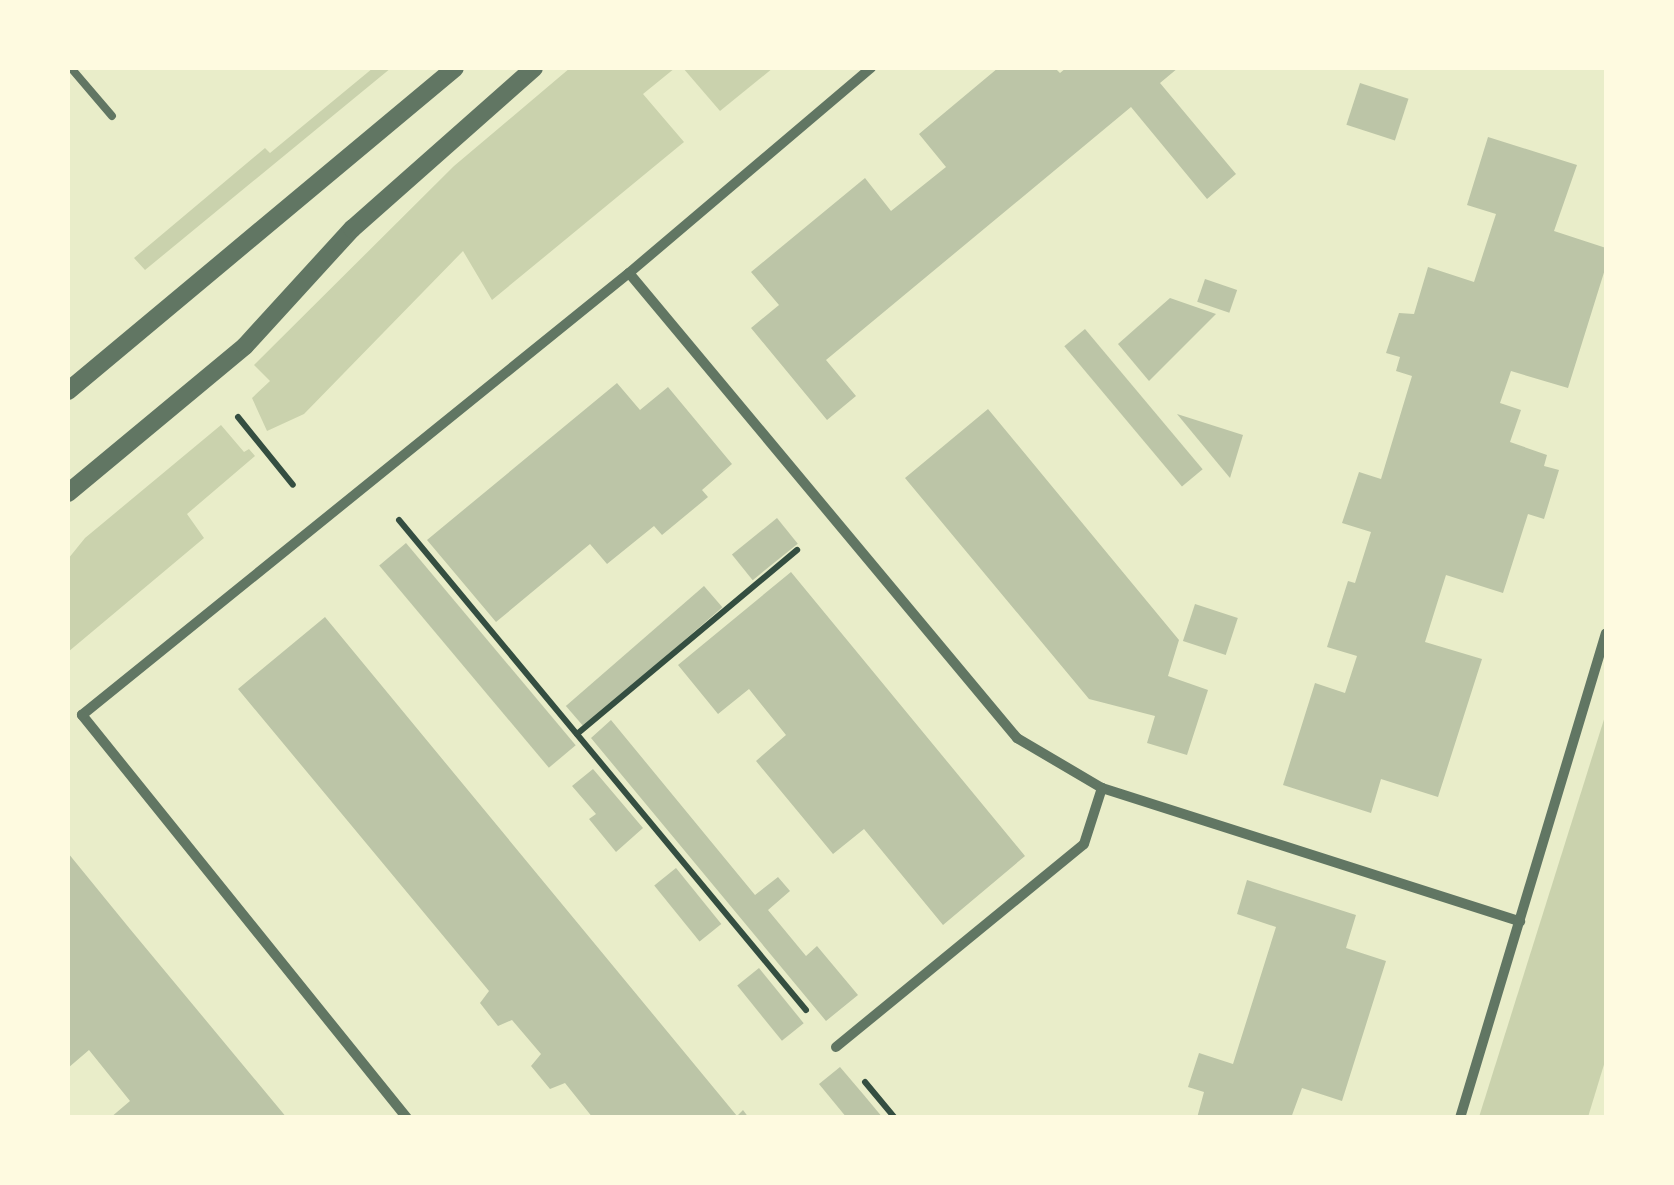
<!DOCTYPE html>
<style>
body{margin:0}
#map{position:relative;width:1674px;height:1185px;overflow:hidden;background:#e9edc9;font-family:"Archivo Narrow",sans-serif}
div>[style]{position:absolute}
.green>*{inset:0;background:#cad2ad}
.building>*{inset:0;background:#bcc5a7;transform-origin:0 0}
.path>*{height:6px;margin:-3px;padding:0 3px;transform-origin:3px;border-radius:3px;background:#344e41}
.service>*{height:8px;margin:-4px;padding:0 4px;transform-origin:4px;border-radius:4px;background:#617663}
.minor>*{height:10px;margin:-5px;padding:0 5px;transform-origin:5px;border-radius:5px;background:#617663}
.tertiary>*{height:18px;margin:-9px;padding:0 9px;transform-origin:9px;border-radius:9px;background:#617663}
span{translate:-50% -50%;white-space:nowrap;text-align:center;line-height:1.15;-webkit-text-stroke:9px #fefae0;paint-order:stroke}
.frame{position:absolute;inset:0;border:70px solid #fefae0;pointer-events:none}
</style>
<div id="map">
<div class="green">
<div style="clip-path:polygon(373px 68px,391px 68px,145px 270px,134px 258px,265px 148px,270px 153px)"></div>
<div style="clip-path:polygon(570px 68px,675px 68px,643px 94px,684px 142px,492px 300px,463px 251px,304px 414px,267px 431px,252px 398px,270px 381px,254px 365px,454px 166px)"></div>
<div style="clip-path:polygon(683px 68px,773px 68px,720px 111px)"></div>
<div style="clip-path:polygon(221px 425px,244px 452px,249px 449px,255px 456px,187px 514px,204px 538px,68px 652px,68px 559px,85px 538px)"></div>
<div style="clip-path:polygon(1606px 713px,1606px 1058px,1588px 1117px,1479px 1117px)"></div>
</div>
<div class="building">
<div style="clip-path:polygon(998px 68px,1055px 68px,1060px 73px,1066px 68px,1178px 68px,1160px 83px,1236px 174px,1207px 199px,1131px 107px,826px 360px,856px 396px,827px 420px,751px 328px,779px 305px,751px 272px,865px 178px,891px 211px,946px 167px,919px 134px)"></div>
<div style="left:1360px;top:83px;width:51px;height:44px;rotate:18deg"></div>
<div style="clip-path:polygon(1488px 137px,1577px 165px,1554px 231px,1606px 248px,1606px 266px,1568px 388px,1511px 371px,1500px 403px,1521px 410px,1510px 442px,1547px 455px,1544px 466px,1559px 470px,1544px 519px,1528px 514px,1503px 593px,1446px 575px,1425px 642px,1482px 659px,1438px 797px,1381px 779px,1371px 813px,1283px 785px,1315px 683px,1345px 693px,1357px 656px,1327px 647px,1348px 581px,1355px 583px,1371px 532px,1342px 523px,1359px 472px,1381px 479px,1412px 376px,1396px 371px,1400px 357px,1386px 353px,1399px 313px,1414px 314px,1428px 267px,1474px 282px,1496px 214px,1467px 205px)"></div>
<div style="left:1205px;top:279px;width:34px;height:24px;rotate:19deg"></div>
<div style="clip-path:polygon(1170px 298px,1216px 314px,1149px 381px,1118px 344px)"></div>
<div style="left:1085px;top:329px;width:183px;height:27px;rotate:50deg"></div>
<div style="clip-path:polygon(617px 383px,640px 410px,668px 387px,732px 464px,702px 490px,708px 497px,662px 535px,654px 526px,607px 564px,590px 544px,496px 622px,427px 540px)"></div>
<div style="clip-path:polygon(988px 409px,1179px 640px,1168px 676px,1208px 690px,1187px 755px,1147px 743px,1155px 716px,1089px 699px,905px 478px)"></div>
<div style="clip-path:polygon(1177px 414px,1243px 435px,1230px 478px,1215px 460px)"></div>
<div style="left:777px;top:518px;width:33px;height:58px;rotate:51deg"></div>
<div style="left:406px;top:543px;width:264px;height:35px;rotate:50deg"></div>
<div style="clip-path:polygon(791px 572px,1025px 856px,943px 925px,864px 829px,833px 854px,756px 761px,786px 735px,749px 689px,718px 714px,678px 665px)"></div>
<div style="left:704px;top:586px;width:28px;height:183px;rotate:49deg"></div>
<div style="left:1195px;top:604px;width:45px;height:39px;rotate:18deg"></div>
<div style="clip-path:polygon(325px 617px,737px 1116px,743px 1110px,749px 1118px,593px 1118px,565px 1083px,550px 1089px,531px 1066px,541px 1054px,512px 1020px,498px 1026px,480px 1003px,489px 991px,238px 689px)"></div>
<div style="clip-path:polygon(611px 720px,755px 895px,778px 877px,790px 891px,768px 910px,806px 956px,817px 946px,858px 995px,826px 1021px,591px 738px)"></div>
<div style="clip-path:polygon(593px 769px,643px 828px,616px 852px,589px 819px,596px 814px,572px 786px)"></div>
<div style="clip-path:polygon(68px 853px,130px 929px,287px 1118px,110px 1118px,130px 1101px,89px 1050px,68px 1068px)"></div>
<div style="left:676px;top:868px;width:72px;height:28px;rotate:51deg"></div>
<div style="clip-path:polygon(1247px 880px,1356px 915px,1346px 948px,1386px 961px,1342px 1101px,1302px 1088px,1291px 1118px,1197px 1118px,1204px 1092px,1188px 1087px,1199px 1053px,1233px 1064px,1276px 927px,1237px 914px)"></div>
<div style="left:759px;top:968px;width:71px;height:28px;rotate:51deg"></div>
<div style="clip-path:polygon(840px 1067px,863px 1094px,883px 1118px,847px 1118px,842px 1112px,819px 1084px)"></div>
</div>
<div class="path">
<div style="left:238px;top:417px;width:87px;rotate:51deg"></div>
<div style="left:399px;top:520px;width:637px;rotate:50.29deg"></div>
<div style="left:577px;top:734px;width:287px;rotate:-39.9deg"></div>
<div style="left:865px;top:1082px;width:47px;rotate:50.2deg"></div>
</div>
<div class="service">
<div style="left:71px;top:68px;width:63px;rotate:49.5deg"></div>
</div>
<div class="minor">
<div style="left:629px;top:273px;width:606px;rotate:50.16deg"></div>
<div style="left:1017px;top:738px;width:99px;rotate:30.5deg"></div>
<div style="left:1102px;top:788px;width:439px;rotate:17.7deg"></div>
<div style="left:836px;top:1047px;width:320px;rotate:-39.3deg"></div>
<div style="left:1084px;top:844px;width:59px;rotate:-72.2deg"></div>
<div style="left:407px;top:1118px;width:518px;rotate:-128.88deg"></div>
<div style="left:82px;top:715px;width:703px;rotate:-38.94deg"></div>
<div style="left:629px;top:273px;width:317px;rotate:-40.3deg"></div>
<div style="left:1460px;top:1118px;width:506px;rotate:-73.25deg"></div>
</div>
<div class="tertiary">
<div style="left:68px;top:391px;width:504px;rotate:-39.85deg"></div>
<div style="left:68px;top:493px;width:230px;rotate:-39.7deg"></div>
<div style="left:245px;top:346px;width:159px;rotate:-47.6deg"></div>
<div style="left:352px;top:229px;width:243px;rotate:-41.5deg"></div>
</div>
<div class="frame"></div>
</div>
